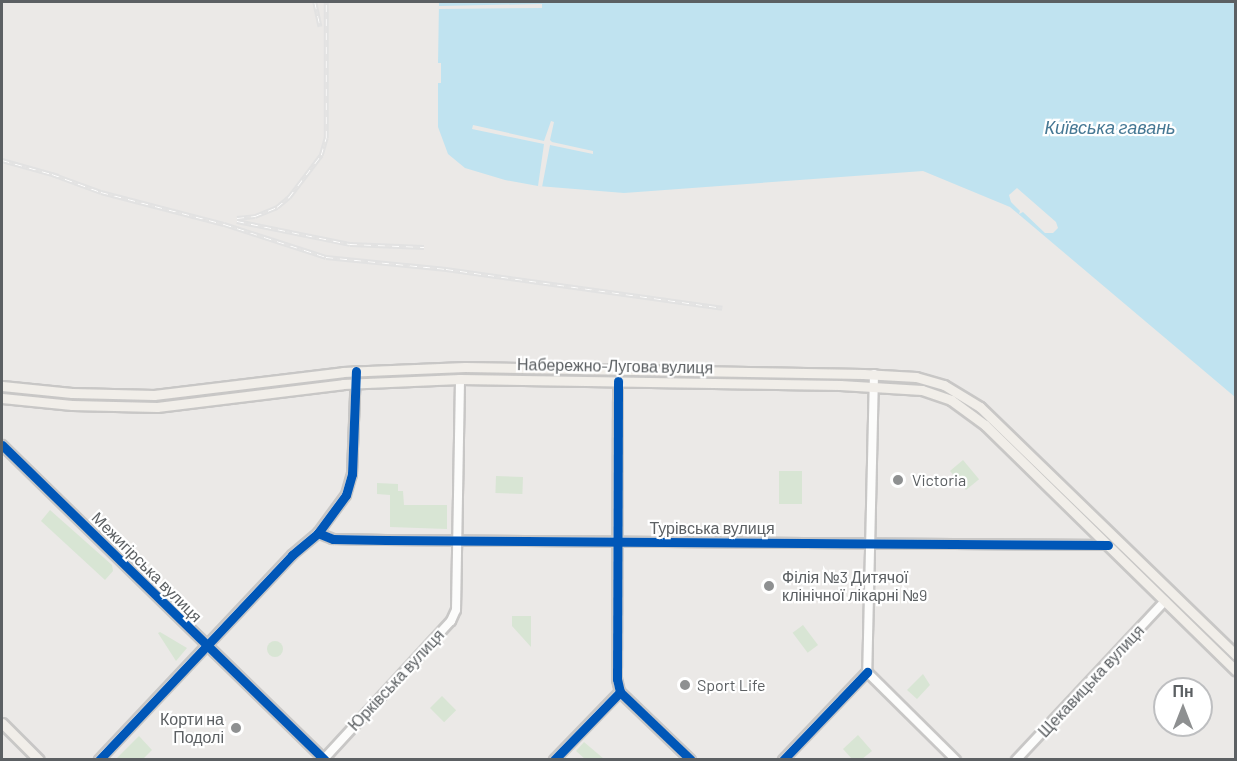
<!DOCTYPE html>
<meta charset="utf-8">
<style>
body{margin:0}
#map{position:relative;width:1237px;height:761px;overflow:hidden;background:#ebe9e7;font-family:Barlow,sans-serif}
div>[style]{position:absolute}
.green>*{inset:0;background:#d8e5d4;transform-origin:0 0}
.round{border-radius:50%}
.water>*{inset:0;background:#c0e3f0}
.pier>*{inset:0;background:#ebe9e7}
.roads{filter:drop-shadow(2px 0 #c8c7c6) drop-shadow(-2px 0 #c8c7c6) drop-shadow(0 2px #c8c7c6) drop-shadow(0 -2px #c8c7c6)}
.minor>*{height:8px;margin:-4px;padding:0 4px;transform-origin:4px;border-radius:4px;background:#fcfcfb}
.major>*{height:9px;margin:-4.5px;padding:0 4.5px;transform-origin:4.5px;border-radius:4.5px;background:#f1eee9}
.rail>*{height:4.5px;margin-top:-2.25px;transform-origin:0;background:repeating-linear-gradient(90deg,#fff 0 7px,#e2e2e2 0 14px);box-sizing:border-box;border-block:2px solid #e2e2e2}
.cycleway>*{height:9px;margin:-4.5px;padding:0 4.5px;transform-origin:4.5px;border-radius:4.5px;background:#0057b8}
.dots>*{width:16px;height:16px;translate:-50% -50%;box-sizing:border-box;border:3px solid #fff;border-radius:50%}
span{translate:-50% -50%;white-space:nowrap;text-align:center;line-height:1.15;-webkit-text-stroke:4.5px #fff;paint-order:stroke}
.street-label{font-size:16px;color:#5c6063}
.poi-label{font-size:16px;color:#5c6063}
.left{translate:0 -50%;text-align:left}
.right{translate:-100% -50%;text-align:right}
.water-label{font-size:18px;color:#467894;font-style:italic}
.frame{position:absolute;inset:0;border:3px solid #5c6063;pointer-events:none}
.north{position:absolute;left:1153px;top:677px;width:60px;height:60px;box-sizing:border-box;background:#fff;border:2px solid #bebfc1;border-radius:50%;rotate:0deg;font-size:16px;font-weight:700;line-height:24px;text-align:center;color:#5c6063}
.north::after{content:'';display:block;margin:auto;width:21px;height:27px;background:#8e9091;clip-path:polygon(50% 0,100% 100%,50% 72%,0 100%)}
</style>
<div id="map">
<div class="green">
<div style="left:963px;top:460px;width:25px;height:17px;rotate:50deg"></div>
<div style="left:779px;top:471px;width:23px;height:33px"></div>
<div style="left:496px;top:476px;width:27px;height:17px;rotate:2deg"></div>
<div style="clip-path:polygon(377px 483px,398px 484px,398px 491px,403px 491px,404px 505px,447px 505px,447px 529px,390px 527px,390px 495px,377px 494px)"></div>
<div style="clip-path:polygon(50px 510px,112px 565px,113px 571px,105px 580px,41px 521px)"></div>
<div style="clip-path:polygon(512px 616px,531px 616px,531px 647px,512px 626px)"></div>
<div style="left:803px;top:625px;width:25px;height:13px;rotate:53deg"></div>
<div style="clip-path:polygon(160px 632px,187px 648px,176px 661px,158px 633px)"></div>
<div class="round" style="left:267px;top:641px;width:16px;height:16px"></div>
<div style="clip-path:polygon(923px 674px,930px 685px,917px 699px,907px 690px)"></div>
<div style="left:442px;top:696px;width:20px;height:17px;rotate:45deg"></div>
<div style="clip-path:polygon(858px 735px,872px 751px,862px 759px,852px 759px,843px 749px)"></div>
<div style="clip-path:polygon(139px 736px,152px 750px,143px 759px,116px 759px)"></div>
<div style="clip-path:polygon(584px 742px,604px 759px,585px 759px,576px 751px)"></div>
</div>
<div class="water">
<div style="clip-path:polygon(439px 2px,1235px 2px,1235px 397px,1010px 207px,923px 171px,624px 193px,538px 186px,505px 180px,465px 168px,448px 154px,438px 127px,438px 83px,441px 83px,441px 63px,438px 63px)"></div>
</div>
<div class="pier">
<div style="clip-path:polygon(542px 4px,542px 8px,439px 9px,439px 6px)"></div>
<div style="clip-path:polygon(551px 121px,554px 122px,550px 140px,552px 142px,593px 151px,593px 154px,550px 145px,542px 187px,538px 186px,544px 144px,472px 129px,473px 125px,544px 141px)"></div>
<div style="clip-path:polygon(1017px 188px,1056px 222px,1058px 228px,1053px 233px,1045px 233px,1023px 212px,1019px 214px,1020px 211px,1011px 202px,1009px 195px)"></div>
</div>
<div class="roads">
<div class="minor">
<div style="left:874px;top:374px;width:298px;rotate:91.3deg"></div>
<div style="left:867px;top:672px;width:125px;rotate:44.7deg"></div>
<div style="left:2px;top:445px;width:451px;rotate:44.3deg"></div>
<div style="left:318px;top:533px;width:16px;rotate:22deg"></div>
<div style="left:333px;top:539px;width:53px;rotate:1.1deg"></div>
<div style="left:386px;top:540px;width:722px;rotate:0.4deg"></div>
<div style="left:620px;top:692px;width:98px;rotate:43.8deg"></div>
<div style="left:99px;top:760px;width:282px;rotate:-46.7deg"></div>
<div style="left:292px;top:555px;width:34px;rotate:-40deg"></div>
<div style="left:318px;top:533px;width:47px;rotate:-53.6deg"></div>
<div style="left:346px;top:495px;width:22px;rotate:-74deg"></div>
<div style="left:352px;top:474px;width:103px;rotate:-87.8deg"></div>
<div style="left:323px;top:760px;width:189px;rotate:-47.4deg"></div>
<div style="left:451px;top:621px;width:12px;rotate:-66deg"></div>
<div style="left:456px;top:610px;width:231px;rotate:-89deg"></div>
<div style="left:554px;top:760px;width:95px;rotate:-45.9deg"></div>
<div style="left:620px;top:692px;width:13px;rotate:-103deg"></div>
<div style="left:617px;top:679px;width:298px;rotate:-89.8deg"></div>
<div style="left:783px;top:760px;width:122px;rotate:-46.3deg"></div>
<div style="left:1016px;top:760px;width:218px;rotate:-46.9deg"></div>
</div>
<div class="major">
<div style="left:2px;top:386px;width:70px;rotate:5.7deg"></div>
<div style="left:72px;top:393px;width:82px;rotate:1.4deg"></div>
<div style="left:154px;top:395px;width:190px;rotate:-6.9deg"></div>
<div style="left:343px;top:372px;width:122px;rotate:-2.3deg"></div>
<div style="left:465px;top:367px;width:398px;rotate:1deg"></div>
<div style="left:863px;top:374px;width:53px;rotate:3.2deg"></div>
<div style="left:916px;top:377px;width:29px;rotate:16deg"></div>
<div style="left:944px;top:385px;width:42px;rotate:31.4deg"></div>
<div style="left:980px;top:407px;width:356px;rotate:44.1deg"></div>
<div style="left:2px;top:398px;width:70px;rotate:5.7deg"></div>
<div style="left:72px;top:405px;width:85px;rotate:1.3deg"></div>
<div style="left:157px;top:407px;width:187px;rotate:-7deg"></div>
<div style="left:343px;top:384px;width:117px;rotate:-2.4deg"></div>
<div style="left:460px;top:379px;width:380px;rotate:0.9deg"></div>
<div style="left:840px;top:385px;width:82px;rotate:3.5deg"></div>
<div style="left:922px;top:390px;width:31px;rotate:19deg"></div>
<div style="left:951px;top:400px;width:42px;rotate:36.3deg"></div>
<div style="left:985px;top:425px;width:351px;rotate:44.4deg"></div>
<div style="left:2px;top:723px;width:52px;rotate:45deg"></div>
</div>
</div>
<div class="rail">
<div style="left:315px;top:2px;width:25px;rotate:78deg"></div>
<div style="left:2px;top:160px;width:59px;rotate:15.7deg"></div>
<div style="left:52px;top:174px;width:52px;rotate:20.2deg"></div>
<div style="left:101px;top:192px;width:127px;rotate:14.6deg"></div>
<div style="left:224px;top:224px;width:107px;rotate:17.9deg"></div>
<div style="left:326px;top:257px;width:121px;rotate:5.7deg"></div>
<div style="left:446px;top:269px;width:279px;rotate:8deg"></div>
<div style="left:237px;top:218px;width:18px;rotate:-6deg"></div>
<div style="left:255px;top:216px;width:24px;rotate:-22deg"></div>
<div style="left:277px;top:207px;width:16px;rotate:-40deg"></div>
<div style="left:289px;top:197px;width:53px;rotate:-52.7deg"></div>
<div style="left:321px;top:155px;width:18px;rotate:-74deg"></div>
<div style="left:326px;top:138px;width:136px;rotate:-90deg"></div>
<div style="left:237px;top:221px;width:115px;rotate:11.5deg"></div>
<div style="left:350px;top:244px;width:74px;rotate:2.3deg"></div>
</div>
<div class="cycleway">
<div style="left:2px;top:445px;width:451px;rotate:44.3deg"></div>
<div style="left:318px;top:533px;width:16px;rotate:22deg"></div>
<div style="left:333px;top:539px;width:53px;rotate:1.1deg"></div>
<div style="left:386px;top:540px;width:722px;rotate:0.4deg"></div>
<div style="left:620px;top:692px;width:98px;rotate:43.8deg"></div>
<div style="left:99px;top:760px;width:282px;rotate:-46.7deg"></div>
<div style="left:292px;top:555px;width:34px;rotate:-40deg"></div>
<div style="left:318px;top:533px;width:47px;rotate:-53.6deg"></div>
<div style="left:346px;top:495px;width:22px;rotate:-74deg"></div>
<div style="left:352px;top:474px;width:103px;rotate:-87.8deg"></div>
<div style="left:554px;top:760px;width:95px;rotate:-45.9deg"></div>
<div style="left:620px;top:692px;width:13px;rotate:-103deg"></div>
<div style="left:617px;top:679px;width:298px;rotate:-89.8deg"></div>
<div style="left:783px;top:760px;width:122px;rotate:-46.3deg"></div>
</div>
<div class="dots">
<div style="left:898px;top:480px;background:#8e9091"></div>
<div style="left:769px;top:586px;background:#8e9091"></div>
<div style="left:685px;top:685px;background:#8e9091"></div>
<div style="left:236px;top:728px;background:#8e9091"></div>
</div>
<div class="street-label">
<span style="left:615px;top:366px;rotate:1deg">Набережно-Лугова вулиця</span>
<span style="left:712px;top:528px">Турівська вулиця</span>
<span style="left:147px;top:567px;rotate:45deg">Межигірська вулиця</span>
<span style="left:396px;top:680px;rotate:-47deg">Юрківська вулиця</span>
<span style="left:1091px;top:681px;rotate:-47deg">Щекавицька вулиця</span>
</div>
<div class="poi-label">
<span class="left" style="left:912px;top:480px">Victoria</span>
<span class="left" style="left:782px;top:586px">Філія №3 Дитячої<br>клінічної лікарні №9</span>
<span class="left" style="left:697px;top:685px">Sport Life</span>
<span class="right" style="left:224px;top:728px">Корти на<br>Подолі</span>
</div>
<div class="water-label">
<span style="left:1110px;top:127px">Київська гавань</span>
</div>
<div class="frame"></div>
<div class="north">Пн</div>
</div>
